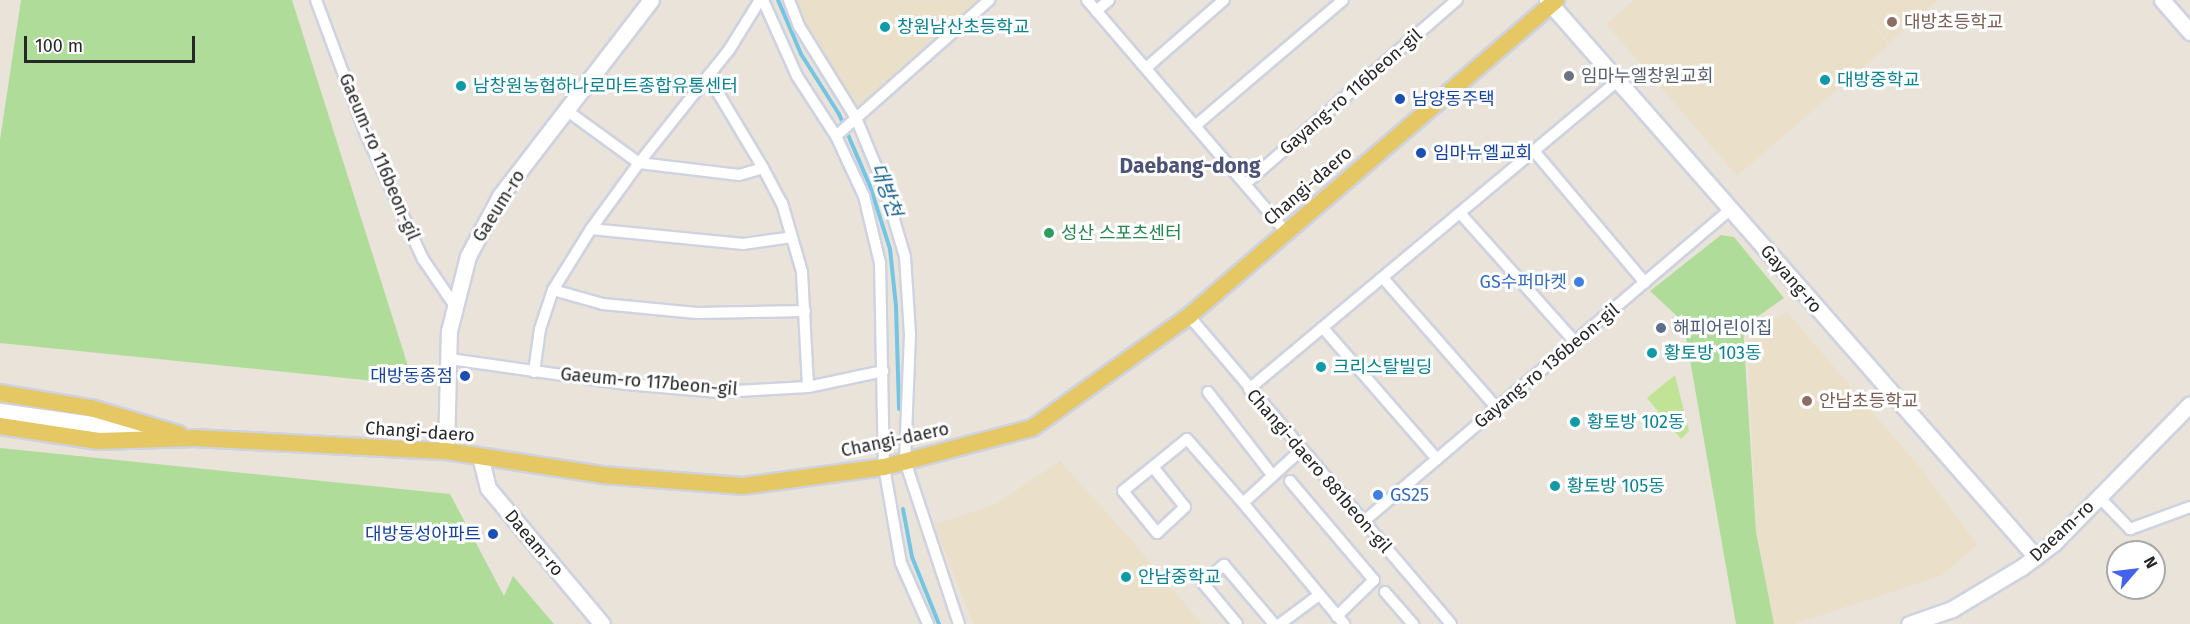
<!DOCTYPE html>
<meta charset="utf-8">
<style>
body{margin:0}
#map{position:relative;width:2190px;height:624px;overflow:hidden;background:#e9e3da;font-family:"Fira Sans","Noto Sans KR",sans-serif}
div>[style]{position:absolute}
.education>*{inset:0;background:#eae0ca}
.green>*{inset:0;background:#b0dc9a}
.pitch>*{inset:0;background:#c1e396}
.stream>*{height:4px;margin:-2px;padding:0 2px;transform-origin:2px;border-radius:2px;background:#74c5e4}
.roads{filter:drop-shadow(2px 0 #cfd2df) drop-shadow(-2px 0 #cfd2df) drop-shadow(0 2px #cfd2df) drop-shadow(0 -2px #cfd2df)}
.street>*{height:10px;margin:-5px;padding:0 5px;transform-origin:5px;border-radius:5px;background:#fff}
.secondary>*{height:15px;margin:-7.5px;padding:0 7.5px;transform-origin:7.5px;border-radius:7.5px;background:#fff}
.primary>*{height:16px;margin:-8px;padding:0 8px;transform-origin:8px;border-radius:8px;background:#e5c863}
.dots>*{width:16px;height:16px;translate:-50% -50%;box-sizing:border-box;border:3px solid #fff;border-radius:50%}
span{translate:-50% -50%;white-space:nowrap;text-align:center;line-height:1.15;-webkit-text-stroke:6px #fff;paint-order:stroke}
.education-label{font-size:18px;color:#785e54}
.left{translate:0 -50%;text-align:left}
.culture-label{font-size:18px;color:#0d838f}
.worship-label{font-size:18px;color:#5b616d}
.street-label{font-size:18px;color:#272727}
.transit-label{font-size:18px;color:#164399}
.right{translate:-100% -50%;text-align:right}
.leisure-label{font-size:18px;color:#27864d}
.shop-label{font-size:18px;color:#366cbe}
.service-label{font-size:18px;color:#4e5e75}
.water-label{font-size:20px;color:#17628c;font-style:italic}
.quarter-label{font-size:21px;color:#4c5374;font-weight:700}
.north{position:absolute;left:2106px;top:540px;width:60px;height:60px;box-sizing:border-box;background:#fff;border:2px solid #a9a9a9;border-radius:50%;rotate:62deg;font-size:16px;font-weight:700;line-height:24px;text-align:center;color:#272727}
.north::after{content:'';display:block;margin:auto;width:21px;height:27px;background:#4562eb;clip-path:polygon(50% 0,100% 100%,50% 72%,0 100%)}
.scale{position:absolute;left:24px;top:36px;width:171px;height:27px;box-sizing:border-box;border:3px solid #272727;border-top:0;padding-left:8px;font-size:18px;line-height:21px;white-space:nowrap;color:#272727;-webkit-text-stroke:4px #fff;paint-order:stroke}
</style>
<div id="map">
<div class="education">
<div style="clip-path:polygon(795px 0,981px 0,859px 108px,803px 20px)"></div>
<div style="clip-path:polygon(1634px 0,1938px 0,1889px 43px,1859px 9px,1889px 45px,1737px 176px,1606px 24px)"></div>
<div style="clip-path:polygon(1787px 312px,1923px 471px,1977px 545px,1941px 576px,1794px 624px,1774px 624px,1756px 532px,1747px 331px)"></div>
<div style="clip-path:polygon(1060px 461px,1127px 535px,1202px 624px,973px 624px,934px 525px,997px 503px)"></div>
</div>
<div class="green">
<div style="clip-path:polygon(21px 0,292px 0,414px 385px,0 343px,0 140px)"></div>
<div style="clip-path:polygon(1721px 235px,1734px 237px,1784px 298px,1743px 327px,1756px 532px,1774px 624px,1736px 624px,1682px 314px,1678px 317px,1650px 291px)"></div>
<div style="clip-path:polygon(0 448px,450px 494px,504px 596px,513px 576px,554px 624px,0 624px)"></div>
</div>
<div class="pitch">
<div style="clip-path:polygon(1675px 375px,1689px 431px,1681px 439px,1647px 398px)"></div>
</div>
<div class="stream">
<div style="left:778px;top:0;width:59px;rotate:66.9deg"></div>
<div style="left:801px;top:54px;width:71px;rotate:57.7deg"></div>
<div style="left:839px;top:114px;width:78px;rotate:66.7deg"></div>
<div style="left:870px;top:186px;width:66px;rotate:72.4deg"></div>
<div style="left:890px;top:249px;width:57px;rotate:84deg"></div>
<div style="left:896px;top:306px;width:103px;rotate:88.3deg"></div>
<div style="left:903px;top:509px;width:49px;rotate:79.4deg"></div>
<div style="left:912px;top:557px;width:72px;rotate:68.1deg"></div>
</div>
<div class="roads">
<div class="street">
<div style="left:316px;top:0;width:141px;rotate:69.6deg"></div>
<div style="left:365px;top:132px;width:140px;rotate:65.5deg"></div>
<div style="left:423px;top:259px;width:57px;rotate:55.8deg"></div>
<div style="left:763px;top:0;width:83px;rotate:65.9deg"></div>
<div style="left:797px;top:76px;width:72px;rotate:57deg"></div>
<div style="left:836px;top:136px;width:66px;rotate:65deg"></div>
<div style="left:864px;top:196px;width:69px;rotate:76.6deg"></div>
<div style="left:880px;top:263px;width:204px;rotate:88.9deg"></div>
<div style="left:884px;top:467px;width:97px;rotate:80deg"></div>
<div style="left:901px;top:563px;width:67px;rotate:66.1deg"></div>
<div style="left:789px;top:0;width:28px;rotate:69deg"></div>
<div style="left:799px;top:26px;width:108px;rotate:58.2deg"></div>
<div style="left:856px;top:118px;width:74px;rotate:67.6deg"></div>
<div style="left:884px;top:186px;width:74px;rotate:73.5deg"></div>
<div style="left:905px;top:257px;width:78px;rotate:86.3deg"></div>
<div style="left:910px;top:335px;width:126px;rotate:92.3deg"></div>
<div style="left:905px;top:461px;width:172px;rotate:71.7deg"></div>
<div style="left:1087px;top:0;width:304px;rotate:49.4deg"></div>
<div style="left:1096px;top:11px;width:17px;rotate:-40deg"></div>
<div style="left:1146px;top:68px;width:103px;rotate:-41.1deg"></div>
<div style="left:708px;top:76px;width:107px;rotate:59.1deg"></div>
<div style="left:566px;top:110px;width:90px;rotate:36deg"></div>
<div style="left:639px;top:163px;width:101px;rotate:6.8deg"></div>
<div style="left:739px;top:175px;width:25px;rotate:-16deg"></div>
<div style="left:763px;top:168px;width:40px;rotate:62deg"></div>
<div style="left:782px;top:203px;width:72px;rotate:73.8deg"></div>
<div style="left:802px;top:272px;width:115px;rotate:87deg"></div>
<div style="left:1195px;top:126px;width:194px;rotate:-40.4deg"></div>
<div style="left:836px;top:136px;width:205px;rotate:-41.6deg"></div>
<div style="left:1534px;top:151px;width:172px;rotate:49.9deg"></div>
<div style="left:1245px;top:184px;width:281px;rotate:-41deg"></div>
<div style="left:1460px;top:213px;width:173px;rotate:48.3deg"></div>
<div style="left:591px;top:229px;width:153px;rotate:5.6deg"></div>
<div style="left:743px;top:244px;width:49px;rotate:-8.1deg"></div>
<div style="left:1383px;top:278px;width:173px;rotate:48.8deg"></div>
<div style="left:553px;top:290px;width:52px;rotate:15.6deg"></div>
<div style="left:603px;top:304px;width:94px;rotate:5.5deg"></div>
<div style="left:697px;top:313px;width:108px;rotate:-1.1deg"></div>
<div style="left:1189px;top:316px;width:404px;rotate:49.6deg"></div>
<div style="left:1323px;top:328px;width:174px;rotate:49deg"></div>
<div style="left:450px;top:359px;width:178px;rotate:8.1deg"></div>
<div style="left:626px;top:384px;width:93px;rotate:4.9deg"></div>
<div style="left:719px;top:392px;width:89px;rotate:-3.2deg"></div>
<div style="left:808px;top:387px;width:77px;rotate:-12deg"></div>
<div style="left:534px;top:372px;width:43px;rotate:-82.1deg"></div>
<div style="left:540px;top:329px;width:41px;rotate:-71.6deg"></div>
<div style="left:553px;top:290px;width:72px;rotate:-58.1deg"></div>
<div style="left:591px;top:229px;width:82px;rotate:-54deg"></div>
<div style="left:639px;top:163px;width:144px;rotate:-51.5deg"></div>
<div style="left:729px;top:50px;width:59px;rotate:-58.2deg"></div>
<div style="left:1249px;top:389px;width:480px;rotate:-39.9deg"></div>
<div style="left:1208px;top:392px;width:106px;rotate:52.3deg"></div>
<div style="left:1153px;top:467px;width:51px;rotate:51.3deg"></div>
<div style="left:1185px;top:507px;width:38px;rotate:137deg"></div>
<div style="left:1157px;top:533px;width:54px;rotate:-129deg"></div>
<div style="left:1123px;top:491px;width:82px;rotate:-39.1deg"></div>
<div style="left:1187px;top:439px;width:85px;rotate:48.8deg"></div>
<div style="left:1243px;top:503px;width:79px;rotate:-42.4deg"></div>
<div style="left:1290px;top:481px;width:130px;rotate:49.7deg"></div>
<div style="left:1374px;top:580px;width:52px;rotate:135.8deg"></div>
<div style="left:2099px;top:497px;width:45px;rotate:45.9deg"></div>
<div style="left:2130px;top:529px;width:64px;rotate:-20.1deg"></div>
<div style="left:1243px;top:503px;width:158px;rotate:50.1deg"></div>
<div style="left:1363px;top:522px;width:482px;rotate:-40.4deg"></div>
<div style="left:1385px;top:592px;width:43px;rotate:48.8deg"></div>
<div style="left:1237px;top:624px;width:53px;rotate:-129.7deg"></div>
<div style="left:1203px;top:583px;width:28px;rotate:-41deg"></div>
<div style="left:1224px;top:565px;width:77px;rotate:49.7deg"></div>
<div style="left:1280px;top:624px;width:49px;rotate:-36.6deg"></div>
</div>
<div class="secondary">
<div style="left:1547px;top:0;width:741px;rotate:48.72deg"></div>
<div style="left:2162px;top:0;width:43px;rotate:48.8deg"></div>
<div style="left:0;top:411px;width:159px;rotate:8deg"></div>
<div style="left:446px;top:451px;width:120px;rotate:-88.6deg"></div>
<div style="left:449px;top:331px;width:77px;rotate:-75.8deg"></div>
<div style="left:468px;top:256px;width:68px;rotate:-61.9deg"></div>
<div style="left:500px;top:196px;width:247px;rotate:-52.4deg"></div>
<div style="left:480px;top:456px;width:33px;rotate:76deg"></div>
<div style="left:488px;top:488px;width:177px;rotate:50deg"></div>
<div style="left:1909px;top:624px;width:46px;rotate:-19.2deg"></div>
<div style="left:1952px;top:609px;width:82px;rotate:-31deg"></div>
<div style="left:2022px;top:567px;width:40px;rotate:-37deg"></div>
<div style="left:2054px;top:543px;width:194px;rotate:-45.6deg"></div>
</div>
<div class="primary">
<div style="left:0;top:393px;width:92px;rotate:9.4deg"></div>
<div style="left:91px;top:408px;width:92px;rotate:16.5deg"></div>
<div style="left:0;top:426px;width:99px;rotate:8.7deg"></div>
<div style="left:98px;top:441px;width:96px;rotate:-1.8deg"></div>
<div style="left:194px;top:438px;width:252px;rotate:3deg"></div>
<div style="left:446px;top:451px;width:158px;rotate:8.7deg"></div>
<div style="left:602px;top:475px;width:141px;rotate:4.5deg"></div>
<div style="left:743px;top:486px;width:142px;rotate:-7.7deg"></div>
<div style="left:884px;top:467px;width:153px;rotate:-14.8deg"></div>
<div style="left:1032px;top:428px;width:193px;rotate:-35.5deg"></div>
<div style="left:1189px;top:316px;width:484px;rotate:-40.7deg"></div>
</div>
</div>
<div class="dots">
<div style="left:1892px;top:22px;background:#8d6e63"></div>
<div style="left:885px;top:27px;background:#0f9aa8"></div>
<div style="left:1569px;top:76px;background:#6b7280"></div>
<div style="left:1825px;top:80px;background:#0f9aa8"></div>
<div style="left:461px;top:86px;background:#0f9aa8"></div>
<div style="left:1400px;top:99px;background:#1a4fb4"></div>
<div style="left:1421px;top:153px;background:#1a4fb4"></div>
<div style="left:1049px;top:233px;background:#2e9e5b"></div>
<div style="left:1579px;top:282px;background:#3f7fe0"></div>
<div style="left:1661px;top:328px;background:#5c6f8a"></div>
<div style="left:1652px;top:353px;background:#0f9aa8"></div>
<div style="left:1321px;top:367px;background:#0f9aa8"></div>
<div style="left:465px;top:376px;background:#1a4fb4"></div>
<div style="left:1807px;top:401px;background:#8d6e63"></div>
<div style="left:1575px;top:422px;background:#0f9aa8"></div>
<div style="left:1555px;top:486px;background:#0f9aa8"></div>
<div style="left:1378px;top:495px;background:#3f7fe0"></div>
<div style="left:493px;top:534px;background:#1a4fb4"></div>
<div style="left:1126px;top:577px;background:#0f9aa8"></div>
</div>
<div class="education-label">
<span class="left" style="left:1904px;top:22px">대방초등학교</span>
<span class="left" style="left:1819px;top:401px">안남초등학교</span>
</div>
<div class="culture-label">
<span class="left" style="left:897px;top:27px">창원남산초등학교</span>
<span class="left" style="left:1837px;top:80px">대방중학교</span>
<span class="left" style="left:473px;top:86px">남창원농협하나로마트종합유통센터</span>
<span class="left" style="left:1664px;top:353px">황토방 103동</span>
<span class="left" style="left:1333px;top:367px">크리스탈빌딩</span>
<span class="left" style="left:1587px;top:422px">황토방 102동</span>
<span class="left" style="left:1567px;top:486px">황토방 105동</span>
<span class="left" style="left:1138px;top:577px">안남중학교</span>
</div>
<div class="worship-label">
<span class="left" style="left:1581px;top:76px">임마누엘창원교회</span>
</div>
<div class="street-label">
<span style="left:1351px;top:92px;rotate:-41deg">Gayang-ro 116beon-gil</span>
<span style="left:379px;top:157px;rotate:67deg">Gaeum-ro 116beon-gil</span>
<span style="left:1308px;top:186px;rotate:-41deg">Changi-daero</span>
<span style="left:499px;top:206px;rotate:-58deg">Gaeum-ro</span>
<span style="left:1791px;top:279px;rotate:49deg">Gayang-ro</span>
<span style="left:1547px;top:366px;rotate:-40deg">Gayang-ro 136beon-gil</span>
<span style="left:649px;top:382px;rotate:5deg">Gaeum-ro 117beon-gil</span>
<span style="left:420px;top:432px;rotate:4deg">Changi-daero</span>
<span style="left:895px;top:440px;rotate:-12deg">Changi-daero</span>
<span style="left:1319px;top:471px;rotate:49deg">Changi-daero 881beon-gil</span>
<span style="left:2062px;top:531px;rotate:-43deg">Daeam-ro</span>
<span style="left:534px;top:543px;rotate:50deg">Daeam-ro</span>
</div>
<div class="transit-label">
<span class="left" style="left:1412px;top:99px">남양동주택</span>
<span class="left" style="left:1433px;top:153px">임마뉴엘교회</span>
<span class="right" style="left:453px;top:376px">대방동종점</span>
<span class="right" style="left:481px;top:534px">대방동성아파트</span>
</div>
<div class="leisure-label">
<span class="left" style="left:1061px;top:233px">성산 스포츠센터</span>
</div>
<div class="shop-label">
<span class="right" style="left:1567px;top:282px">GS수퍼마켓</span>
<span class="left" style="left:1390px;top:495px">GS25</span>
</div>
<div class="service-label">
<span class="left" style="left:1673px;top:328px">해피어린이집</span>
</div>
<div class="water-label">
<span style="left:886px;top:190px;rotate:70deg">대방천</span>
</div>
<div class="quarter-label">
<span style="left:1190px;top:166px">Daebang-dong</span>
</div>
<div class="north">N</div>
<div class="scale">100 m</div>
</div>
